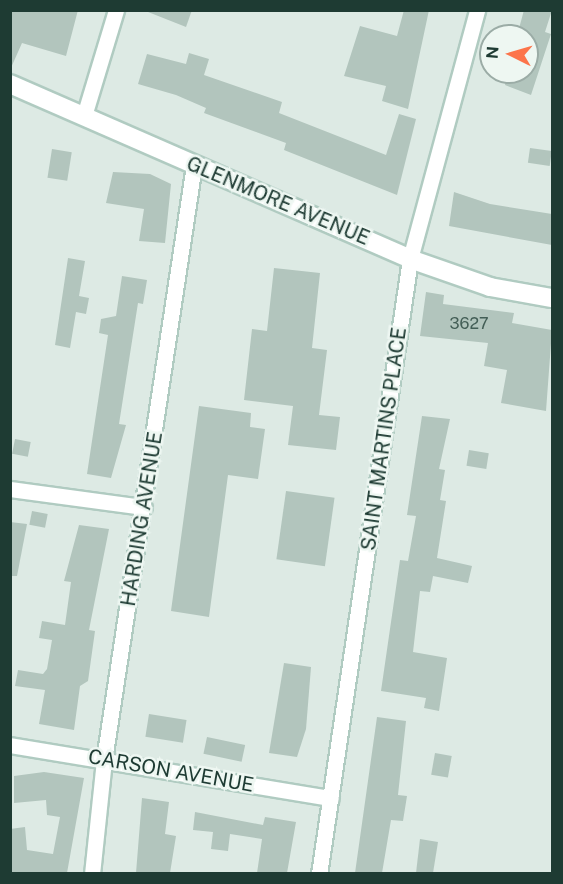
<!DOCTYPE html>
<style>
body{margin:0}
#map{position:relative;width:563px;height:884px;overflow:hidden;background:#ddeae4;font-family:"Public Sans",sans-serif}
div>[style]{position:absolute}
.building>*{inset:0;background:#b2c5bd;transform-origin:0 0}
.roads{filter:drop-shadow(2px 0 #b0cbc1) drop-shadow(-2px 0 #b0cbc1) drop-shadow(0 2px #b0cbc1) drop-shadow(0 -2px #b0cbc1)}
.street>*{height:15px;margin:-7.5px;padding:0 7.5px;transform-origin:7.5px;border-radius:7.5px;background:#fff}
.secondary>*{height:18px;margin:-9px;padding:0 9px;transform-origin:9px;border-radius:9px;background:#fff}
span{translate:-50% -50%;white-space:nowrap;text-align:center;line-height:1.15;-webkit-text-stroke:5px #eef7f2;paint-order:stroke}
.number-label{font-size:16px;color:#435e56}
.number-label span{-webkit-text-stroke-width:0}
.street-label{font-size:20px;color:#1e3b33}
.frame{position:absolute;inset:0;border:12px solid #1e3b33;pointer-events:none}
.north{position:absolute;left:479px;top:24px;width:60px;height:60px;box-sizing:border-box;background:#eef7f2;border:2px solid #9baca6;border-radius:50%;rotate:275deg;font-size:16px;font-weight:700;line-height:24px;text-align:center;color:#1e3b33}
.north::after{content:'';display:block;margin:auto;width:21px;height:27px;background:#fc744a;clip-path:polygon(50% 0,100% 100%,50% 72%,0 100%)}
</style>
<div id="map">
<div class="building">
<div style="clip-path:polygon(10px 10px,78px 10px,66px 56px,22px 43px,10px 70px)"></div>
<div style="clip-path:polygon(143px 10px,192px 10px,186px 27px)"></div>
<div style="clip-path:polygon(404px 10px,429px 10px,408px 109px,382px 101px,386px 86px,344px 76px,360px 26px,397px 36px)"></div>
<div style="clip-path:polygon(524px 10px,552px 10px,545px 32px,551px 34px,531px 95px,505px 85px,508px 72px,527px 72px,527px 36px,517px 36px)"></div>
<div style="clip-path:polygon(189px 53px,209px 59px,204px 75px,282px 102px,279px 113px,386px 155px,399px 114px,416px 119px,397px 195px,284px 150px,286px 143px,204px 113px,206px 108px,176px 95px,138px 84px,147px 54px,186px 64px)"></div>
<div style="left:530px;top:148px;width:22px;height:15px;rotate:8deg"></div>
<div style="left:52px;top:149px;width:20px;height:29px;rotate:9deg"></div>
<div style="clip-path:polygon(113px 172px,150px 174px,171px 184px,165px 243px,139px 241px,144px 209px,106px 203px)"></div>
<div style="clip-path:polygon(454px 192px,490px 204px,552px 214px,552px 245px,449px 226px)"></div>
<div style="clip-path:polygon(68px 258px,85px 261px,79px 296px,89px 298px,86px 314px,76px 312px,70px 348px,55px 345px)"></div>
<div style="clip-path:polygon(274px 268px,320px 273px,312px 348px,327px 350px,319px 415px,340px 417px,336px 450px,288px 445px,293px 406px,244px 400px,252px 329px,267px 331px)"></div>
<div style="clip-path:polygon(122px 276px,147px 280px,143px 304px,138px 303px,119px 424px,126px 425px,111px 478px,87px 474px,108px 335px,99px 333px,101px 319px,116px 316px)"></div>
<div style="clip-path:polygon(426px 292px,444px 295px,443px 304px,514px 313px,512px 323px,552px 330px,546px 411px,501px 403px,507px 370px,484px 366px,488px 343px,420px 336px)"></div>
<div style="clip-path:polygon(199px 406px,251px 413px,250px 427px,265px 429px,258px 479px,228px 475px,209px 617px,171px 611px)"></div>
<div style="clip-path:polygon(422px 416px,450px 419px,439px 469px,445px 470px,440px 500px,446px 501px,437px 558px,472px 566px,468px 583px,433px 576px,430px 592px,420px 591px,413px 652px,447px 658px,439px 711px,424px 708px,426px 698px,381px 691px,400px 560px,408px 561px,416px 516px,407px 515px)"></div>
<div style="left:15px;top:439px;width:16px;height:15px;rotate:11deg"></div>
<div style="left:469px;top:450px;width:20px;height:16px;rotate:9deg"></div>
<div style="left:286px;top:491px;width:49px;height:69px;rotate:8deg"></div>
<div style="left:32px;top:511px;width:16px;height:14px;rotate:11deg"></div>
<div style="clip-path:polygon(10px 522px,27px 524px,17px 576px,10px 576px)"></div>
<div style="clip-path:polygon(79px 525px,109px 529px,89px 630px,95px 631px,88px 681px,80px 686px,74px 730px,39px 724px,45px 690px,15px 686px,18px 670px,43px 674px,47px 669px,52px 640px,39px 638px,42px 621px,65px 625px,71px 582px,64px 581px)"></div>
<div style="clip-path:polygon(284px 663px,311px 667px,306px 729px,297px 757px,269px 753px)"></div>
<div style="left:149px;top:714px;width:38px;height:23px;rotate:9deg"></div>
<div style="clip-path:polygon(377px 717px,406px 721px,398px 795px,407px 796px,403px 821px,391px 820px,382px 873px,355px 873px)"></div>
<div style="left:207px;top:737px;width:39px;height:17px;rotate:12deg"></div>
<div style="left:435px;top:753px;width:17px;height:22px;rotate:10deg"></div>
<div style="clip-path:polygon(44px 772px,84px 778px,67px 873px,10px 873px,10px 829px,25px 827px,27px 850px,53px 854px,60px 817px,47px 815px,46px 800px,14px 803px,14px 776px)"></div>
<div style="clip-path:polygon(142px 798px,169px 802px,165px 834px,176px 836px,170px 873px,136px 873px)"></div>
<div style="clip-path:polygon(195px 812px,263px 825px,265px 817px,296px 822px,287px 873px,257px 873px,262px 839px,230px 834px,228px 851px,211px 849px,213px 832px,193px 830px)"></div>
<div style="clip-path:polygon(420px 839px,438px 842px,433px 873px,416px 873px)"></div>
</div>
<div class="roads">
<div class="street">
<div style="left:84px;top:116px;width:111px;rotate:-73.2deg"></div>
<div style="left:10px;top:489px;width:135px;rotate:7.7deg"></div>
<div style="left:10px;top:745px;width:325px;rotate:9.4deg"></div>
<div style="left:92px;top:874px;width:115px;rotate:-84deg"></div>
<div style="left:104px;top:760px;width:602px;rotate:-81.4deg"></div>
<div style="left:319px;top:874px;width:622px;rotate:-81.58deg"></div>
<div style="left:410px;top:259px;width:258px;rotate:-74.9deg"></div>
</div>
<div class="secondary">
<div style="left:10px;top:84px;width:437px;rotate:23.6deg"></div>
<div style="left:410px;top:259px;width:85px;rotate:19.3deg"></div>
<div style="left:490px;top:287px;width:63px;rotate:10.1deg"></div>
</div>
</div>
<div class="number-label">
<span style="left:469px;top:324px">3627</span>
</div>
<div class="street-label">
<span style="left:278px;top:201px;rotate:23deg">GLENMORE AVENUE</span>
<span style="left:384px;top:439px;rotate:-82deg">SAINT MARTINS PLACE</span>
<span style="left:142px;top:519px;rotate:-81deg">HARDING AVENUE</span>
<span style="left:171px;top:771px;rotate:10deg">CARSON AVENUE</span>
</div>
<div class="frame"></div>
<div class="north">N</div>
</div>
